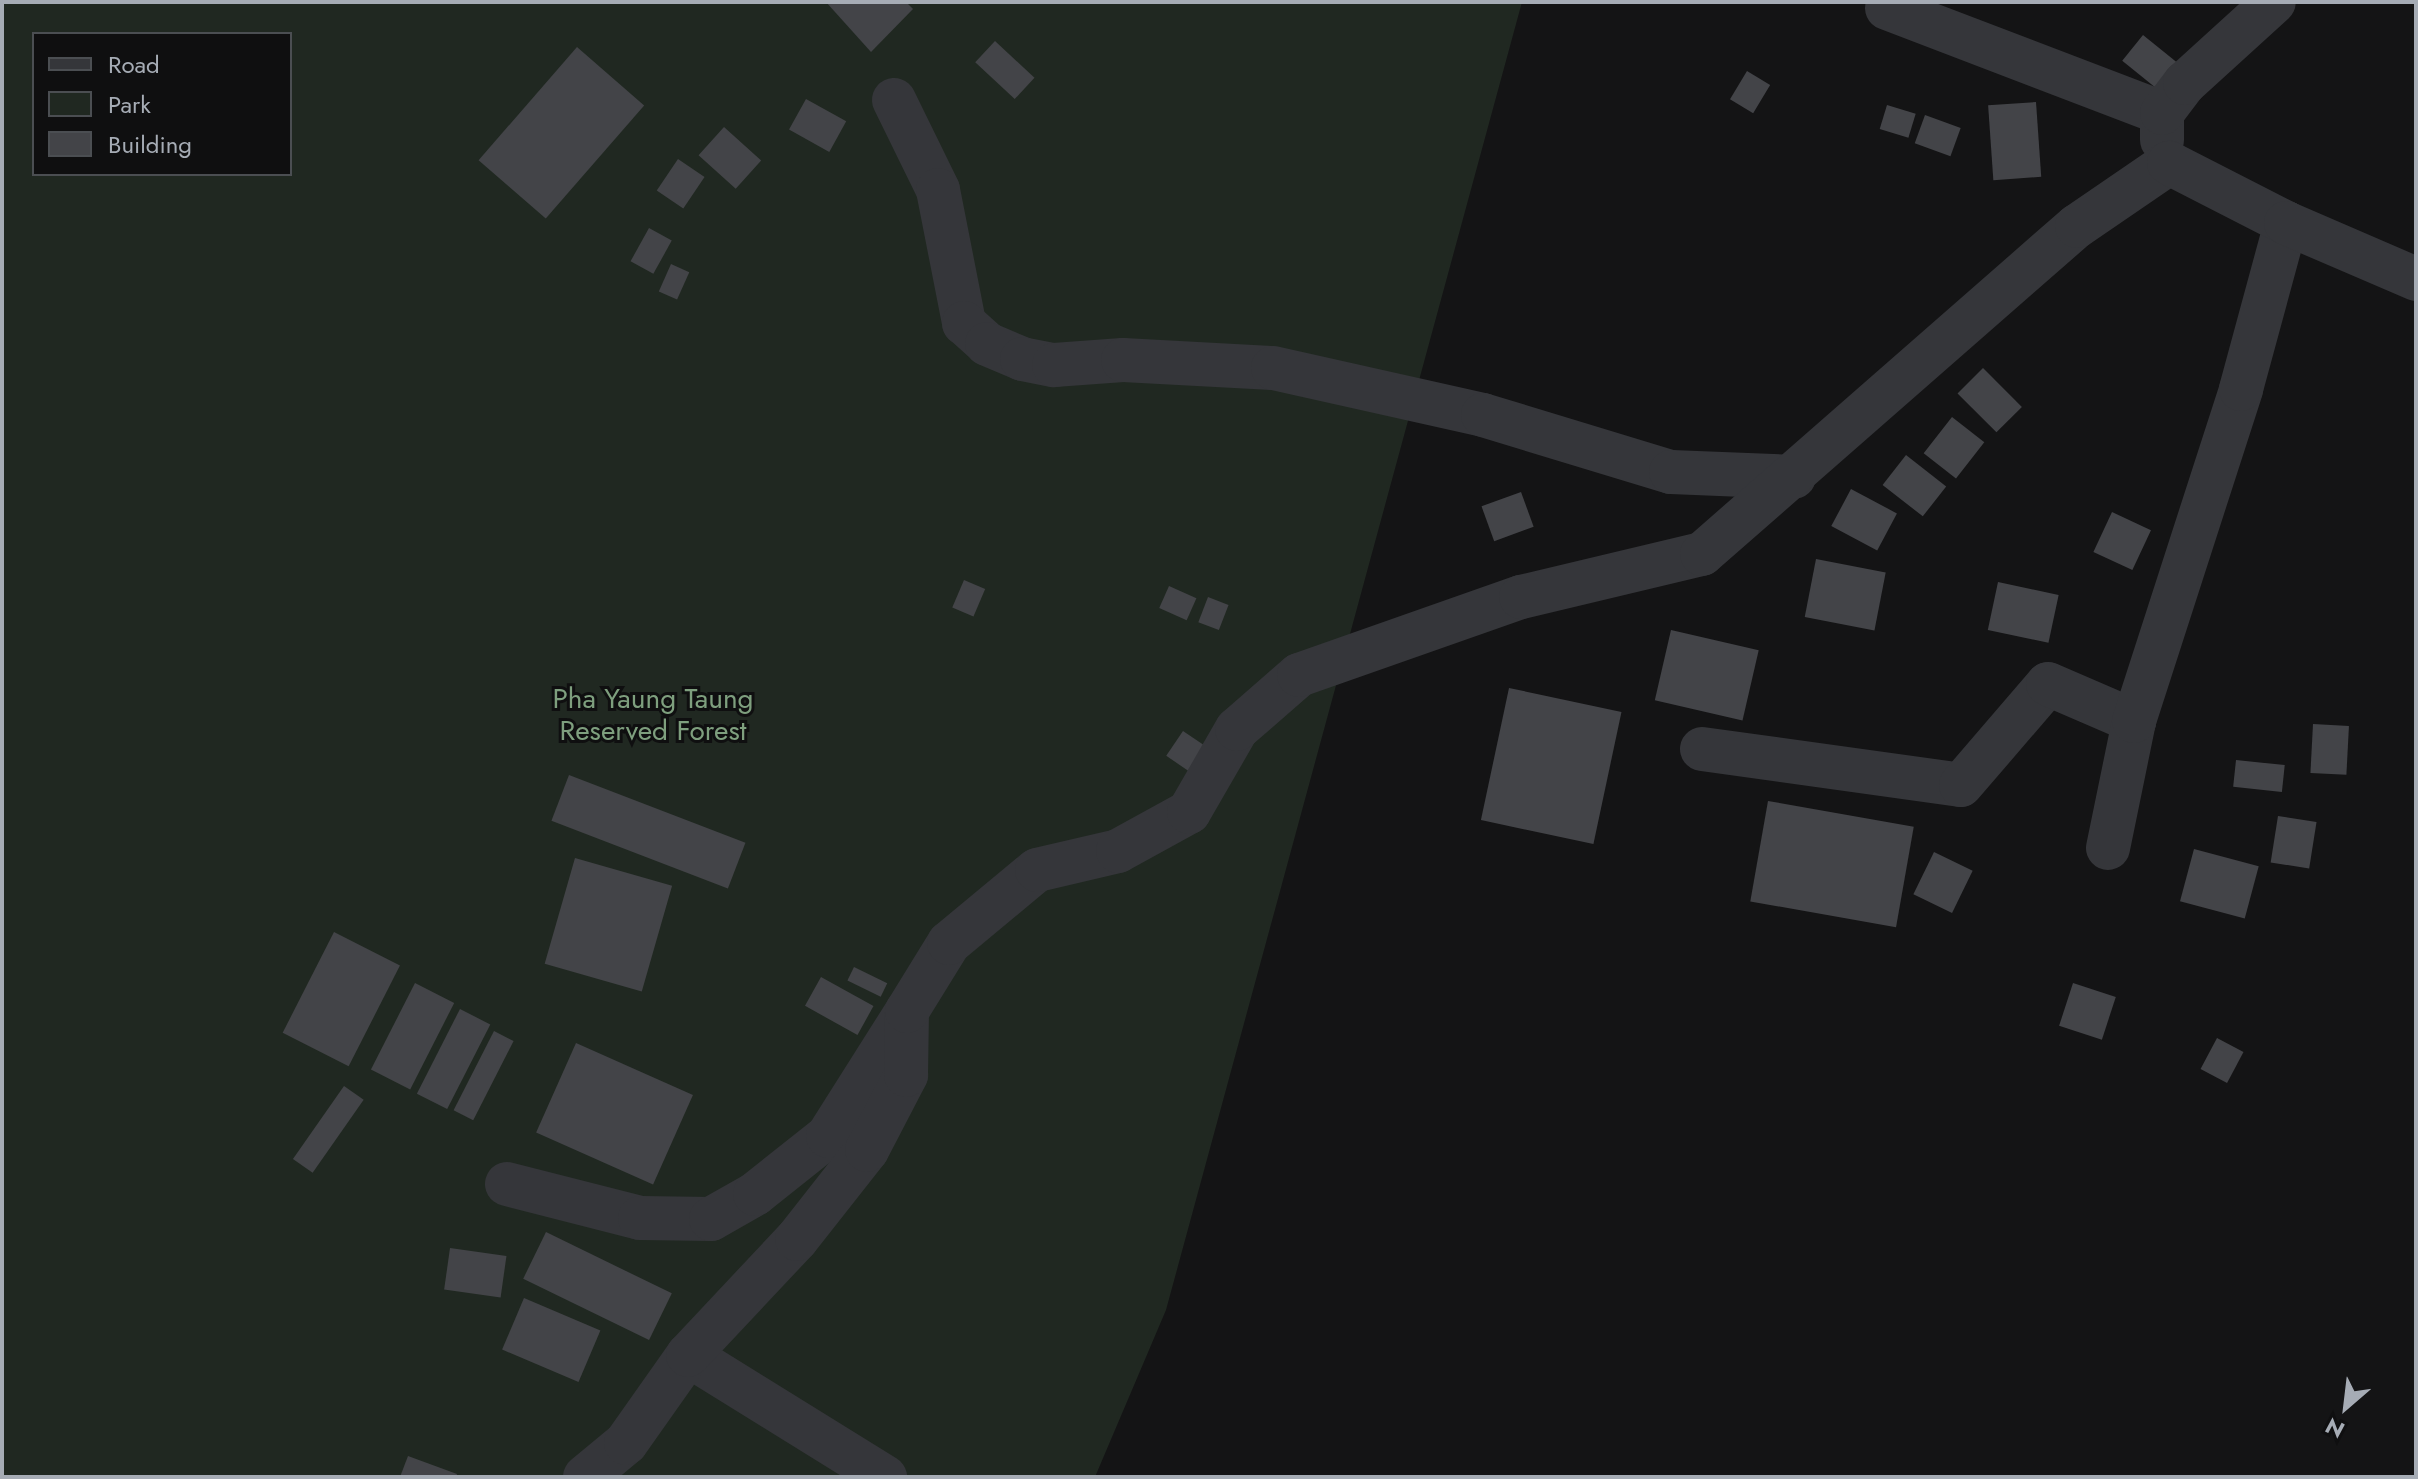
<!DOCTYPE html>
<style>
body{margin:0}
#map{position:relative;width:2418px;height:1479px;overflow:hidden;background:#141415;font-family:Jost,sans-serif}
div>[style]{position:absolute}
.green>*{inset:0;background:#202821}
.building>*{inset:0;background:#434448;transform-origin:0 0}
.minor>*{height:44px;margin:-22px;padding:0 22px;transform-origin:22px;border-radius:22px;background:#35363a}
span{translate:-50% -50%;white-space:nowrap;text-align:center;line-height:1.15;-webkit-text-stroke:6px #0f0f10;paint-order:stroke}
.park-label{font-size:28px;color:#7e9f7e}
.frame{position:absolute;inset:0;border:4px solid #a6acb5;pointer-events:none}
.legend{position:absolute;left:32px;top:32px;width:260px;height:144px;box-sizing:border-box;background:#0f0f10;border:2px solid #4b4e52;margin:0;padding:10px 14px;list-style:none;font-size:24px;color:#a6acb5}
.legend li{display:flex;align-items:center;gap:16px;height:40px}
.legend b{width:40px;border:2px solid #4b4e52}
.north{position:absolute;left:2306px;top:1367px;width:80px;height:80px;-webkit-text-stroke:6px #0f0f10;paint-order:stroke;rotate:208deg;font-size:22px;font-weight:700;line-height:32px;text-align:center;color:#a6acb5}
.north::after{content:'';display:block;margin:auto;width:28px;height:36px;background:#a6acb5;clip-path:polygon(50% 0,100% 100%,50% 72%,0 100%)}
</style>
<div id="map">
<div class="green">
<div style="clip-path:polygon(evenodd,2px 2px,1522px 2px,1166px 1310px,1095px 1477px,2px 1477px,2px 2px,34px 34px,290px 34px,290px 174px,34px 174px,34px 34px)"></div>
</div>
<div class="building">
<div style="clip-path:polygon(826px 2px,906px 2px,913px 9px,871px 52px)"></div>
<div style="left:2143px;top:35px;width:53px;height:33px;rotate:39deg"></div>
<div style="left:995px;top:41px;width:54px;height:29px;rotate:43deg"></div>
<div style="left:577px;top:47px;width:89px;height:150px;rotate:41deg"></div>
<div style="left:1747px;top:71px;width:27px;height:33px;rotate:31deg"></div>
<div style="left:806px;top:99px;width:46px;height:35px;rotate:29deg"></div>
<div style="left:2036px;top:102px;width:75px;height:48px;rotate:86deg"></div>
<div style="left:1887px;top:105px;width:30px;height:25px;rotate:17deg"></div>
<div style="left:1925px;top:115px;width:38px;height:30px;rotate:20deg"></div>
<div style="left:724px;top:127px;width:50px;height:38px;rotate:42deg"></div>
<div style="left:678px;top:159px;width:32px;height:38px;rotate:34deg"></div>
<div style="left:649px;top:228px;width:26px;height:38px;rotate:29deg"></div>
<div style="left:671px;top:264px;width:20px;height:30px;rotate:24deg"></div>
<div style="left:1983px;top:368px;width:55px;height:36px;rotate:45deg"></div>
<div style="left:1952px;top:417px;width:41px;height:46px;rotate:38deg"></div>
<div style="left:1906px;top:455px;width:51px;height:38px;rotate:38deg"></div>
<div style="left:1851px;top:489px;width:52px;height:42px;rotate:28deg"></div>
<div style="left:1521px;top:492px;width:37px;height:42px;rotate:70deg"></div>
<div style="left:2112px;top:512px;width:43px;height:44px;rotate:25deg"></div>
<div style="left:1816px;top:559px;width:71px;height:59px;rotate:11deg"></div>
<div style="left:964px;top:580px;width:23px;height:30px;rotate:23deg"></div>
<div style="left:1998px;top:582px;width:62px;height:49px;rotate:12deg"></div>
<div style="left:1169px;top:586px;width:30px;height:24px;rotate:24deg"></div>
<div style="left:1208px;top:597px;width:22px;height:27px;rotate:21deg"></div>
<div style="left:1671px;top:630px;width:90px;height:72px;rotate:13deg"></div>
<div style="left:1509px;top:688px;width:115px;height:135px;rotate:12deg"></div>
<div style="left:2313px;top:724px;width:36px;height:49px;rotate:3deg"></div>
<div style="left:1183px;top:731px;width:34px;height:30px;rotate:34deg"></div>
<div style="left:2236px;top:760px;width:49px;height:27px;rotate:6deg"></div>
<div style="left:569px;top:775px;width:189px;height:49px;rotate:21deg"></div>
<div style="left:1768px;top:801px;width:148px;height:102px;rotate:10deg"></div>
<div style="left:2278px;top:816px;width:39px;height:47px;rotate:9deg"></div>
<div style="left:2194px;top:849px;width:67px;height:54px;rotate:15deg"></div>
<div style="left:1934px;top:852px;width:43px;height:47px;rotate:26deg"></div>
<div style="left:575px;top:858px;width:101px;height:110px;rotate:16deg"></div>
<div style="left:334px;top:932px;width:74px;height:113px;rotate:27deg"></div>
<div style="left:854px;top:967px;width:37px;height:15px;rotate:26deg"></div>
<div style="left:821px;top:977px;width:60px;height:33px;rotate:29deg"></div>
<div style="left:415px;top:983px;width:44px;height:97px;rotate:27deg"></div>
<div style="left:2073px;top:983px;width:45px;height:45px;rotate:18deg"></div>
<div style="left:460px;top:1009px;width:34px;height:95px;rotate:27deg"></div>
<div style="left:494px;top:1031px;width:22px;height:89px;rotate:27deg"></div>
<div style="left:2217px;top:1038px;width:30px;height:35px;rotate:28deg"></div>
<div style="left:576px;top:1043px;width:128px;height:98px;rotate:24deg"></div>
<div style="left:344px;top:1086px;width:24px;height:89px;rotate:35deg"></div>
<div style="left:546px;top:1232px;width:140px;height:52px;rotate:26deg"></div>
<div style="left:450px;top:1248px;width:57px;height:42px;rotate:8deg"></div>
<div style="left:524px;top:1298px;width:83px;height:56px;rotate:23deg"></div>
<div style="clip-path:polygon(408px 1456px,457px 1474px,456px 1477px,400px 1477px)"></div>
</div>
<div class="minor">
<div style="left:1887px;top:8px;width:294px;rotate:20.9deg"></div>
<div style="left:894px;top:100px;width:100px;rotate:63.9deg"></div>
<div style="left:938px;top:190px;width:136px;rotate:78.9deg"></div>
<div style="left:964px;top:323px;width:31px;rotate:42deg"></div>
<div style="left:987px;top:344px;width:38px;rotate:23deg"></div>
<div style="left:1022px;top:359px;width:33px;rotate:11deg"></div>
<div style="left:1054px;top:365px;width:69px;rotate:-4.1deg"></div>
<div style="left:1123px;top:360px;width:150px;rotate:3.1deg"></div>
<div style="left:1273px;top:368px;width:215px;rotate:12.6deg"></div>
<div style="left:1483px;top:415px;width:196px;rotate:16.9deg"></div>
<div style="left:1671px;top:472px;width:123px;rotate:2.3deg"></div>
<div style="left:2162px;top:140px;width:27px;rotate:-90deg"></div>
<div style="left:2162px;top:113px;width:38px;rotate:-53deg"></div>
<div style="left:2185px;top:83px;width:120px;rotate:-42.3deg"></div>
<div style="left:1702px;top:749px;width:261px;rotate:7.9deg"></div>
<div style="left:1961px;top:785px;width:133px;rotate:-49.3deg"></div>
<div style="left:2048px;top:684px;width:94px;rotate:23.3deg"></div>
<div style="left:2108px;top:848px;width:130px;rotate:-78.4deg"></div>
<div style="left:2134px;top:721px;width:349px;rotate:-72.1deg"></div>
<div style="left:2241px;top:389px;width:172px;rotate:-74.8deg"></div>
<div style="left:507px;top:1184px;width:137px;rotate:14.3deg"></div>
<div style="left:640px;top:1218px;width:71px;rotate:0.8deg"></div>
<div style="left:711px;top:1219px;width:51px;rotate:-29.6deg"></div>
<div style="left:755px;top:1194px;width:93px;rotate:-38.5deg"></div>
<div style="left:828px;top:1136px;width:148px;rotate:-57.7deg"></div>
<div style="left:688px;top:1355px;width:232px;rotate:31.8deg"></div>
<div style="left:585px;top:1477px;width:53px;rotate:-39.7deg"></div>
<div style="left:626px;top:1443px;width:108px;rotate:-54.8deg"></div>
<div style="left:688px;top:1355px;width:159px;rotate:-46.8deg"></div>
<div style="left:797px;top:1239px;width:113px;rotate:-51.8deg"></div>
<div style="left:867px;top:1150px;width:85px;rotate:-62.5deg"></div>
<div style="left:906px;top:1075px;width:64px;rotate:-89.1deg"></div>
<div style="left:907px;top:1011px;width:80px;rotate:-58.3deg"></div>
<div style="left:949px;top:943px;width:114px;rotate:-39.7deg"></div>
<div style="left:1037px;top:870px;width:83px;rotate:-13.2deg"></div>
<div style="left:1118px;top:851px;width:81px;rotate:-28.8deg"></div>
<div style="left:1189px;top:812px;width:96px;rotate:-60deg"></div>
<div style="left:1237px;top:729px;width:82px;rotate:-41.1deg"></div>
<div style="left:1299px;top:675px;width:235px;rotate:-19.4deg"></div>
<div style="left:1521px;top:597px;width:186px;rotate:-13.4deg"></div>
<div style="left:1702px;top:554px;width:498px;rotate:-41.2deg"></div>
<div style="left:2077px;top:226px;width:112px;rotate:-34.4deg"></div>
<div style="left:2169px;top:163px;width:131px;rotate:27.1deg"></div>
<div style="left:2286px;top:223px;width:142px;rotate:23.3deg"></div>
</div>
<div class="park-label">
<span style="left:653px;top:715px">Pha Yaung Taung<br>Reserved Forest</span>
</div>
<div class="frame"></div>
<ul class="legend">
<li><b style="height:10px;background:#35363a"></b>Road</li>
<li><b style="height:22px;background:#202821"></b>Park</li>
<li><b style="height:22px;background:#434448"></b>Building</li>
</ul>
<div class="north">N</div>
</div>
